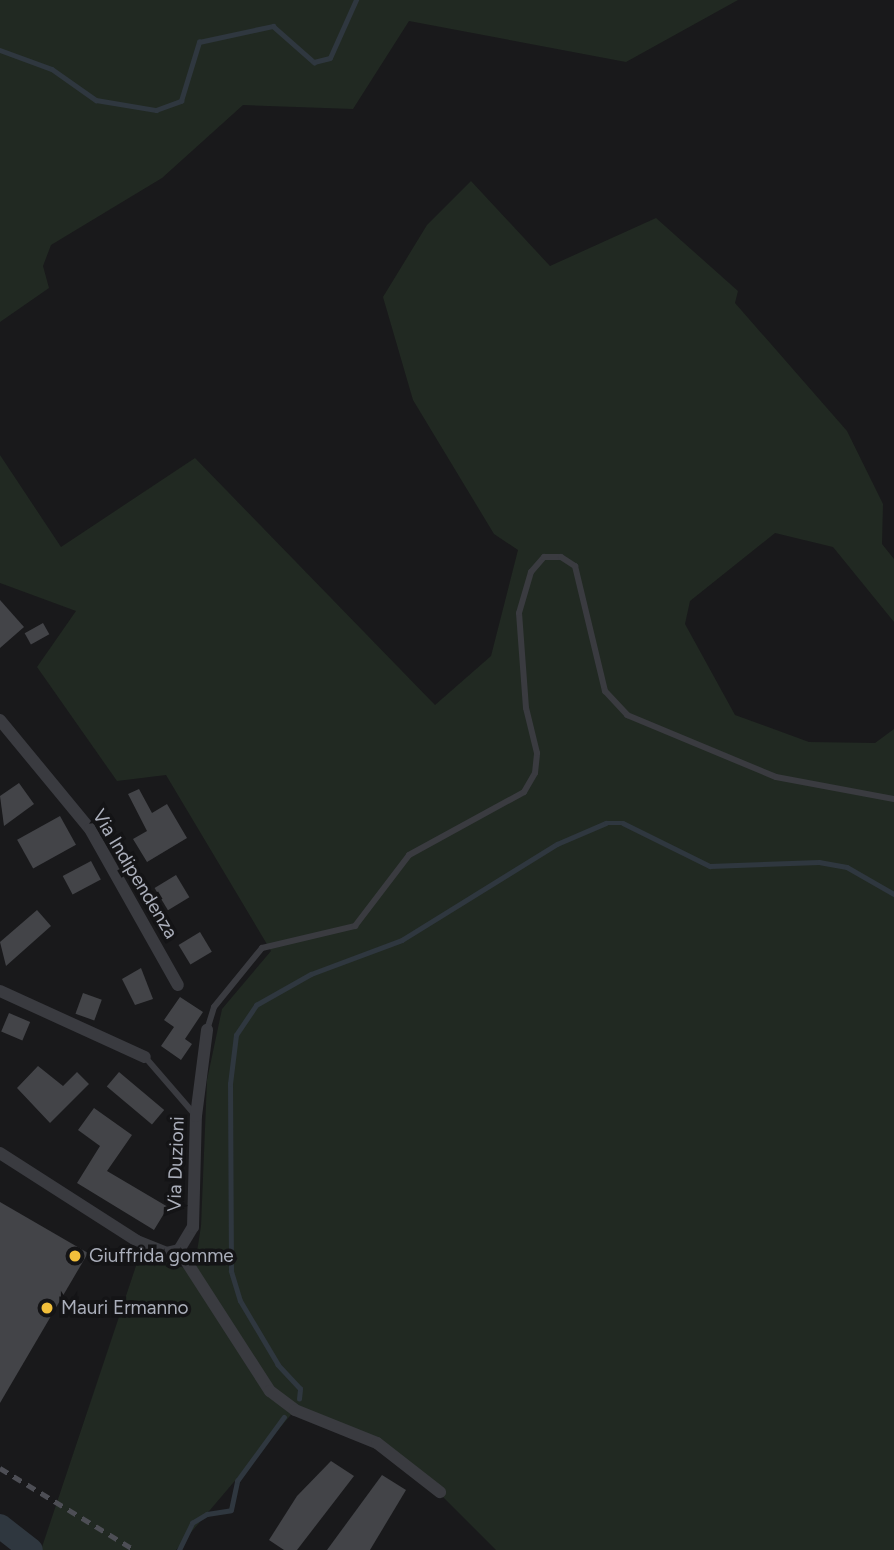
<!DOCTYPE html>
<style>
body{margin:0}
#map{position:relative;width:894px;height:1550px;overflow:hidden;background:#19191b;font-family:Figtree,sans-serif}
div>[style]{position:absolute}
.green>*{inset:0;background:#212922}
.stream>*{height:4.5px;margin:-2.25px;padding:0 2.25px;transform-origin:2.25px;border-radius:2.25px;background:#2f373f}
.river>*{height:24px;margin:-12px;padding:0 12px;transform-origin:12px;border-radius:12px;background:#2f373f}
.building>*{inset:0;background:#434448;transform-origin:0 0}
.service>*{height:6px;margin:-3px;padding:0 3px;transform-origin:3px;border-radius:3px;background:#3a3b40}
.minor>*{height:12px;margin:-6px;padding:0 6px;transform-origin:6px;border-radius:6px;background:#3a3b40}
.rail>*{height:4.5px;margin-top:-2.25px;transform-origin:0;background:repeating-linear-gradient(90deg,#4d4e55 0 9px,transparent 0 16px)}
.dots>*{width:19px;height:19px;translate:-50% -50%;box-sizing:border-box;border:4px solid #141416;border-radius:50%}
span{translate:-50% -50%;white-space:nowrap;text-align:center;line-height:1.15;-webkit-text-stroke:7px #141416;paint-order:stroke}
.street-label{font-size:19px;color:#abafbb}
.poi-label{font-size:19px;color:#abafbb}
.left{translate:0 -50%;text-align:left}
</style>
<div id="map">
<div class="green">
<div style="clip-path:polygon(0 0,738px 0,626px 62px,409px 21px,353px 109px,243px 105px,162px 178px,51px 245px,43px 266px,49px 288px,0 322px)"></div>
<div style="clip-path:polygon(471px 181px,550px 266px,656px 218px,738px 291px,735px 303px,847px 431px,883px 504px,882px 544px,894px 559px,894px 622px,833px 547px,775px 533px,690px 601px,685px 624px,735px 715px,809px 742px,875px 743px,894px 729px,894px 1550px,496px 1550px,407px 1461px,295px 1410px,176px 1550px,41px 1550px,140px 1254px,194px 1271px,201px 1226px,207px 1080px,222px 1009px,271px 951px,166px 775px,117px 781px,37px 667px,76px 611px,0 583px,0 455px,61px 547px,195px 458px,435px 705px,491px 656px,518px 550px,494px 534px,413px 400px,383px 297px,427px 225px)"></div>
</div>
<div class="stream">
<div style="left:0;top:50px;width:55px;rotate:20.1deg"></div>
<div style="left:52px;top:69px;width:54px;rotate:35.2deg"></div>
<div style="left:96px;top:100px;width:61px;rotate:9.5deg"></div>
<div style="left:156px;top:110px;width:27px;rotate:-20deg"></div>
<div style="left:181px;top:101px;width:62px;rotate:-73deg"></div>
<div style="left:199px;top:42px;width:76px;rotate:-12.2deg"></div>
<div style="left:273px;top:26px;width:55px;rotate:41.3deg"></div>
<div style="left:314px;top:62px;width:16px;rotate:-14deg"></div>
<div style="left:330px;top:58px;width:64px;rotate:-65.9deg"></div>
<div style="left:299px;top:1399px;width:10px;rotate:-84deg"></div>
<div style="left:300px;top:1389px;width:33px;rotate:-133deg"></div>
<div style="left:278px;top:1365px;width:74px;rotate:-120.7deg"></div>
<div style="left:240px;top:1301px;width:31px;rotate:-107deg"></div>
<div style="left:231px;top:1271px;width:187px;rotate:-90.3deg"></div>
<div style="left:230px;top:1084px;width:49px;rotate:-83deg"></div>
<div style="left:236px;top:1035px;width:36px;rotate:-56deg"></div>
<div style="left:256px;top:1005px;width:63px;rotate:-29.4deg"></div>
<div style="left:311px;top:974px;width:97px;rotate:-20.5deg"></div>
<div style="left:402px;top:940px;width:182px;rotate:-31.8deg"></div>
<div style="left:557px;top:844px;width:53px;rotate:-23.2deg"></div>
<div style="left:606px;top:823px;width:17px"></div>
<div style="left:623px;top:823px;width:97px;rotate:26.3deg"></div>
<div style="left:710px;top:866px;width:109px;rotate:-2.1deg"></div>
<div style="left:819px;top:862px;width:28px;rotate:10deg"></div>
<div style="left:847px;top:867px;width:54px;rotate:29.9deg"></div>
<div style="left:179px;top:1550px;width:30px;rotate:-64deg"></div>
<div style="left:192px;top:1523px;width:17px;rotate:-31deg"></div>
<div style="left:207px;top:1514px;width:24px;rotate:-9deg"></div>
<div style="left:231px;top:1510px;width:30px;rotate:-78deg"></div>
<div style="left:237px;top:1481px;width:79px;rotate:-53.7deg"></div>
</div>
<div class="river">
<div style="left:0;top:1526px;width:39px;rotate:38deg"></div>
</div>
<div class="building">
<div style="clip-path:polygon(0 600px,24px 627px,0 648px)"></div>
<div style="left:43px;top:623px;width:13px;height:21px;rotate:61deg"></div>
<div style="clip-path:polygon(19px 783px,34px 804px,4px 826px,0 796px)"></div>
<div style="clip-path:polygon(139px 789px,152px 813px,167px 804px,187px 838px,147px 862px,133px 839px,147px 831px,128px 794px)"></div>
<div style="left:60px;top:816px;width:33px;height:49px;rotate:61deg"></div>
<div style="left:91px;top:861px;width:21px;height:32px;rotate:62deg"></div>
<div style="left:176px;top:875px;width:26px;height:25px;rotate:59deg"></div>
<div style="clip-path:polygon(37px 910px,51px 926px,6px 966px,0 942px)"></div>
<div style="left:200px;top:932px;width:23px;height:25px;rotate:59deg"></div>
<div style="clip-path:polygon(141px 968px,153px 999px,135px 1005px,122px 979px)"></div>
<div style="left:83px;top:993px;width:20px;height:22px;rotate:20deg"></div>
<div style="clip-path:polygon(180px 997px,203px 1012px,185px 1039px,192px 1044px,181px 1060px,161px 1046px,174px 1027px,164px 1020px)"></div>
<div style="left:9px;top:1013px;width:23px;height:20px;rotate:23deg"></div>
<div style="clip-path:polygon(38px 1066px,63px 1086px,77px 1072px,89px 1084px,50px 1123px,17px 1088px)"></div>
<div style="left:119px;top:1072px;width:59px;height:19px;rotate:40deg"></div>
<div style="clip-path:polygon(94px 1108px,132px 1135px,107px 1171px,168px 1207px,154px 1230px,77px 1183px,100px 1146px,78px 1130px)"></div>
<div style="clip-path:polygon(0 1202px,88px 1253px,0 1403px)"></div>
<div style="clip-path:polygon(331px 1461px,354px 1476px,297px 1550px,284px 1550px,269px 1540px,297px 1496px)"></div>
<div style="clip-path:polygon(382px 1475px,406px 1490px,370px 1550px,327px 1550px)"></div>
</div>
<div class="service">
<div style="left:207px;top:1030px;width:24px;rotate:-73deg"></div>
<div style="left:214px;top:1007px;width:76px;rotate:-50.9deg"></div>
<div style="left:262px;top:948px;width:96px;rotate:-13.3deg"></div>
<div style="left:355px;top:926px;width:89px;rotate:-52.7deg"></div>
<div style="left:409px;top:855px;width:131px;rotate:-28.7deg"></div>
<div style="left:524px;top:792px;width:22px;rotate:-60deg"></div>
<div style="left:535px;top:773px;width:20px;rotate:-84deg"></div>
<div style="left:537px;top:753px;width:46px;rotate:-103.7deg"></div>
<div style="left:526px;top:708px;width:95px;rotate:-94.2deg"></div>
<div style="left:519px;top:613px;width:43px;rotate:-73.7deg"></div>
<div style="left:531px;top:572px;width:20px;rotate:-49deg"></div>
<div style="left:544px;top:557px;width:17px"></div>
<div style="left:561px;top:557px;width:17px;rotate:33deg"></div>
<div style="left:575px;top:566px;width:129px;rotate:76.5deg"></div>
<div style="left:605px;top:691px;width:33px;rotate:47deg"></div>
<div style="left:627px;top:715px;width:161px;rotate:22.6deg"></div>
<div style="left:776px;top:777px;width:120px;rotate:10.6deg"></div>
<div style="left:145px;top:1057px;width:78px;rotate:49.2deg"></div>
</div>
<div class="minor">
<div style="left:0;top:720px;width:141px;rotate:50.5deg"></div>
<div style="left:90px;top:829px;width:179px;rotate:60.6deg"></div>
<div style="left:0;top:991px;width:159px;rotate:24.5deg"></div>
<div style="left:0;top:1153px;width:163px;rotate:32.7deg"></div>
<div style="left:137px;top:1241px;width:31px;rotate:22deg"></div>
<div style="left:166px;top:1253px;width:13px;rotate:-13deg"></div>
<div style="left:179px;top:1250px;width:27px;rotate:-59deg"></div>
<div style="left:193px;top:1227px;width:111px;rotate:-88.5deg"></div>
<div style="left:196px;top:1116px;width:87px;rotate:-82.7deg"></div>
<div style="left:179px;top:1250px;width:168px;rotate:57.2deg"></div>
<div style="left:270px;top:1391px;width:31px;rotate:37deg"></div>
<div style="left:295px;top:1410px;width:88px;rotate:21.9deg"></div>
<div style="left:377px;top:1443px;width:80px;rotate:37.9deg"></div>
</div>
<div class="rail">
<div style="left:0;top:1468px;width:158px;rotate:31.3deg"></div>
</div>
<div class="dots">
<div style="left:75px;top:1256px;background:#f2bf3b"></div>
<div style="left:47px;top:1308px;background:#f2bf3b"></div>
</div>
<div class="street-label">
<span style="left:135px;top:874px;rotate:59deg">Via Indipendenza</span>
<span style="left:176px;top:1164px;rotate:-88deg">Via Duzioni</span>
</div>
<div class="poi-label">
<span class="left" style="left:89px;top:1256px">Giuffrida gomme</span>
<span class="left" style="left:61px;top:1308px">Mauri Ermanno</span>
</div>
</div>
